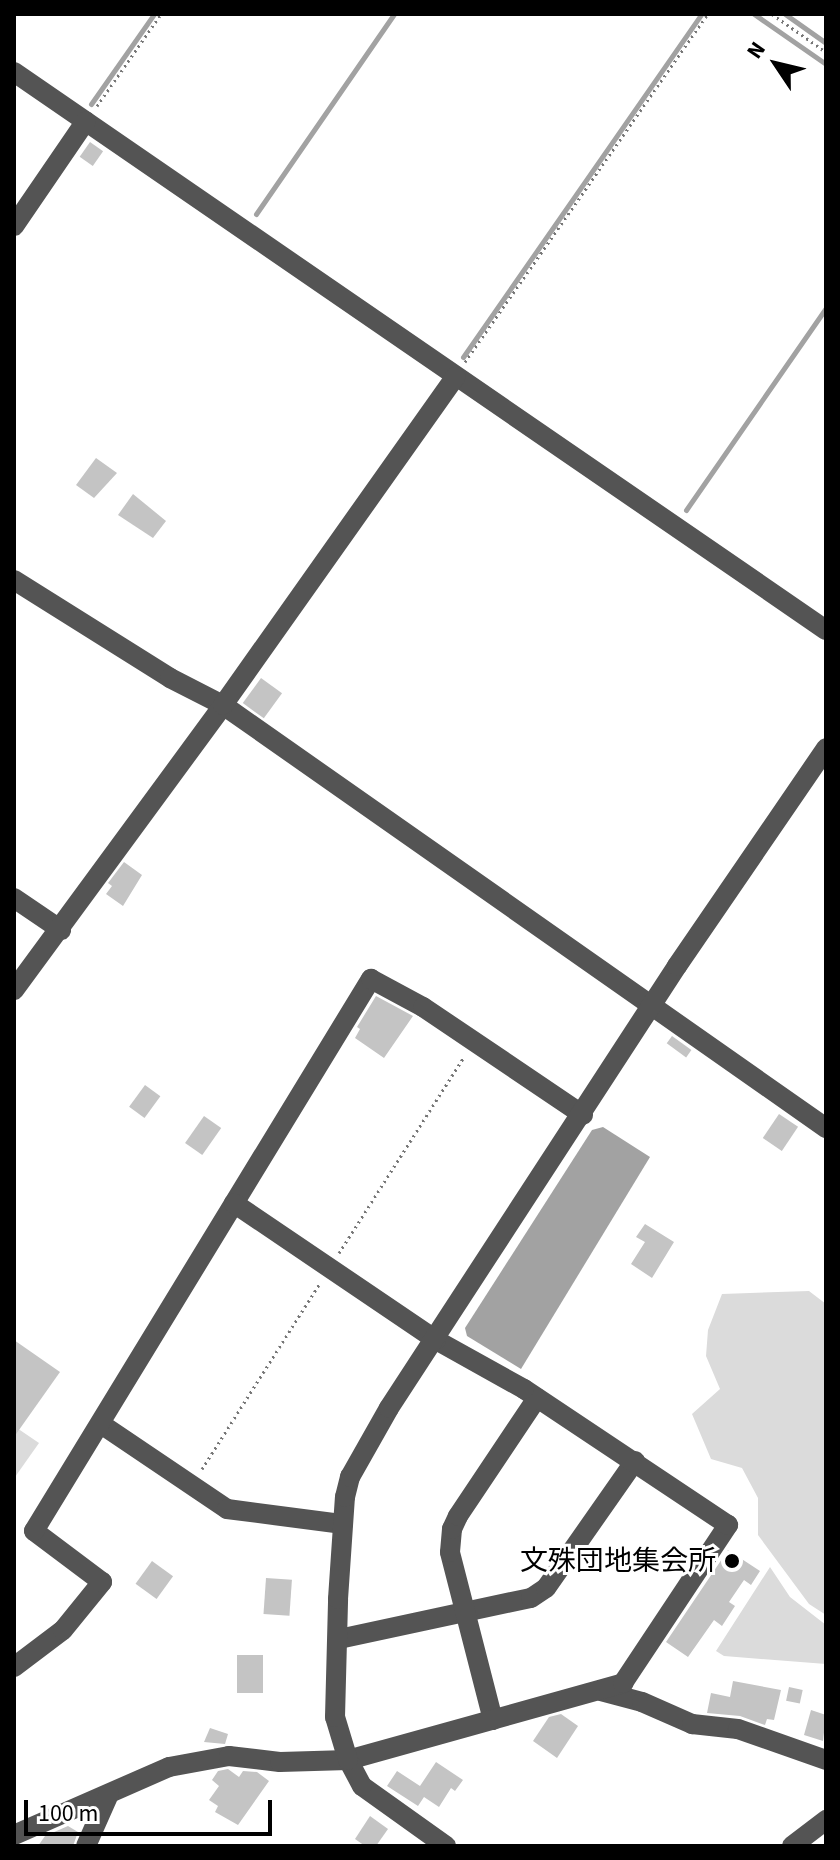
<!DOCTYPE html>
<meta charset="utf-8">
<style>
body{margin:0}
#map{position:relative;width:840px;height:1860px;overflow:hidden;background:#fff;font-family:"Source Sans 3","Noto Sans JP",sans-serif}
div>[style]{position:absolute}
.green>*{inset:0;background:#dbdbdb}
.water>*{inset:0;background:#a2a2a2}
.stream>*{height:5px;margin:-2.5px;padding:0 2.5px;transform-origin:2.5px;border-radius:2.5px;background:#a2a2a2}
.building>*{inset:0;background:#c4c4c4;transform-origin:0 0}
.path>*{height:3px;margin-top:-1.5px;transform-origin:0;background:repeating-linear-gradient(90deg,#767676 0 2px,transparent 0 6px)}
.minor>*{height:20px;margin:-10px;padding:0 10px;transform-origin:10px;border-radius:10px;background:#545454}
.dots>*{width:22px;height:22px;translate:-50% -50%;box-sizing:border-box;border:4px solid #fff;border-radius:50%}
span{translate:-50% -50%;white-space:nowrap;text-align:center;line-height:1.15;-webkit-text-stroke:6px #fff;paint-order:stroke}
.poi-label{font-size:28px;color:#000}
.right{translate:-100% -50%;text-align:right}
.frame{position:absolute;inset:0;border:16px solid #000;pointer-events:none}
.north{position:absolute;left:736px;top:24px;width:80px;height:80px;-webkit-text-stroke:6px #fff;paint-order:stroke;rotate:305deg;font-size:22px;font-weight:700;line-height:32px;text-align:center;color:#000}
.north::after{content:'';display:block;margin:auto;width:28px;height:36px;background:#000;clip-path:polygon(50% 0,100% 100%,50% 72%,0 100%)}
.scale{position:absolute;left:24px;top:1800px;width:248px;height:36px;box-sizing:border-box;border:4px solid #000;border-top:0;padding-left:10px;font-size:24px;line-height:28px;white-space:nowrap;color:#000;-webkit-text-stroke:6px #fff;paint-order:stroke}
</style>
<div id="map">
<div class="green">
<div style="clip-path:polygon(809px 1291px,826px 1304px,826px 1615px,809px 1604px,758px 1535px,758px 1498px,742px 1468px,711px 1459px,692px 1414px,720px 1389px,706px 1356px,708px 1330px,722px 1294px)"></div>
<div style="clip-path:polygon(14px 1426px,39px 1443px,15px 1477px,14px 1476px)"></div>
<div style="clip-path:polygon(770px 1567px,790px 1597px,826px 1625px,826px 1664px,724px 1656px,716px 1651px)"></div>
</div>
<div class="water">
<div style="clip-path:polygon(603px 1127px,650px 1157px,521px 1369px,467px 1336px,465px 1328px,592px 1130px)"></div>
</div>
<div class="stream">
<div style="left:754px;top:14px;width:88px;rotate:34.8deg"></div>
<div style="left:785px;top:14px;width:50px;rotate:35.3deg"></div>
<div style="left:91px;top:104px;width:110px;rotate:-55deg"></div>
<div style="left:256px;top:214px;width:243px;rotate:-55.4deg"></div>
<div style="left:463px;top:357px;width:417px;rotate:-55.2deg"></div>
<div style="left:686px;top:510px;width:246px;rotate:-55.3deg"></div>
</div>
<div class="building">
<div style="left:90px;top:142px;width:16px;height:18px;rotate:35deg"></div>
<div style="clip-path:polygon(96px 458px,117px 473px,94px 498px,76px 485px)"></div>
<div style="clip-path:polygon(133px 494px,166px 521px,153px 538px,118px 515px)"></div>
<div style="left:261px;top:678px;width:26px;height:31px;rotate:36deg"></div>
<div style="clip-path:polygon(124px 862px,142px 875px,123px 906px,106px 894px,112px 886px,108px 883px)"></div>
<div style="clip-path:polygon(376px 996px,413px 1016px,384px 1058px,355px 1038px,360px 1029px,357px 1027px)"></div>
<div style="left:672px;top:1036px;width:24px;height:9px;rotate:36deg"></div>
<div style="left:145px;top:1085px;width:19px;height:27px;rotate:36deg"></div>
<div style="left:779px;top:1114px;width:23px;height:29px;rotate:34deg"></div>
<div style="left:204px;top:1116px;width:21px;height:33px;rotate:35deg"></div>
<div style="clip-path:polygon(645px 1224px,674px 1242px,652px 1278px,631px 1264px,645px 1242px,636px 1237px)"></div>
<div style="clip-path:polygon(14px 1340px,60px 1372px,14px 1437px)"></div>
<div style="clip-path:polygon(728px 1550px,760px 1571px,751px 1585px,744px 1580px,729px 1602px,735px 1606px,722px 1626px,714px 1620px,688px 1657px,666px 1642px)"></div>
<div style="left:152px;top:1561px;width:26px;height:28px;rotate:36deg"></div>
<div style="left:266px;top:1578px;width:26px;height:36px;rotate:4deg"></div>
<div style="left:237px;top:1655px;width:26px;height:38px"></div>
<div style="clip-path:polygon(733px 1681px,781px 1690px,774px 1720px,767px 1719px,765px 1725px,740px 1716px,707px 1713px,711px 1693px,730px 1697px)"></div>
<div style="left:789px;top:1687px;width:14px;height:14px;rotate:12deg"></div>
<div style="clip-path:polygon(811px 1710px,826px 1715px,823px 1741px,804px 1735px)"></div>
<div style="clip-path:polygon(561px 1714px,578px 1726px,557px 1758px,533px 1741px,549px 1717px)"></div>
<div style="clip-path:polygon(210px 1728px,228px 1734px,225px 1744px,204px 1742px)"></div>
<div style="clip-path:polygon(436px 1762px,463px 1780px,455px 1791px,451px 1788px,439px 1807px,424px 1797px,418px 1806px,387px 1786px,397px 1771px,420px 1786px)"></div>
<div style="clip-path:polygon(228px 1769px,239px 1777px,243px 1771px,257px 1772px,269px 1781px,238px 1825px,215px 1812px,218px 1806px,209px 1800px,219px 1786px,212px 1780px,218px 1771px)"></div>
<div style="clip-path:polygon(370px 1816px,388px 1829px,376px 1846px,365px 1846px,355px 1839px)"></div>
<div style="clip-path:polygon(68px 1826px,78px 1832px,73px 1846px,38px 1846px,45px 1836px)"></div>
</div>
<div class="path">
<div style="left:772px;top:14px;width:66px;rotate:35.1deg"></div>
<div style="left:97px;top:106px;width:112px;rotate:-55.2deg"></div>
<div style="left:465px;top:362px;width:424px;rotate:-55.1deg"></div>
<div style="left:339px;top:1253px;width:232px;rotate:-57.5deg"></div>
<div style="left:202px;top:1469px;width:220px;rotate:-57.6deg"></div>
</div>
<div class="minor">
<div style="left:14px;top:72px;width:985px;rotate:34.5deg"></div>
<div style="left:14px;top:226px;width:127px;rotate:-55.6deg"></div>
<div style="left:14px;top:580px;width:184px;rotate:32.1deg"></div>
<div style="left:170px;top:678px;width:59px;rotate:27deg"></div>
<div style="left:223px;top:705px;width:737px;rotate:35.05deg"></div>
<div style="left:14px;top:898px;width:57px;rotate:34.2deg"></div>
<div style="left:14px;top:990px;width:353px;rotate:-53.7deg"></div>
<div style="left:223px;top:705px;width:402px;rotate:-54.7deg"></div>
<div style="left:101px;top:1424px;width:152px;rotate:34deg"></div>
<div style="left:227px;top:1509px;width:117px;rotate:7.4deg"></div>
<div style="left:339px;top:1639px;width:196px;rotate:-12.1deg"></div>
<div style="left:531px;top:1598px;width:18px;rotate:-34deg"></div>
<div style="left:546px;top:1588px;width:155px;rotate:-55deg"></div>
<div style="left:14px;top:1667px;width:61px;rotate:-37.1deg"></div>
<div style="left:63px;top:1630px;width:62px;rotate:-50.9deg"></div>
<div style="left:102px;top:1582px;width:85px;rotate:-143.1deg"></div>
<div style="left:34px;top:1531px;width:647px;rotate:-58.6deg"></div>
<div style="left:371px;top:979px;width:59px;rotate:28.3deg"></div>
<div style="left:423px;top:1007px;width:193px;rotate:34deg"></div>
<div style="left:601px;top:1691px;width:42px;rotate:15deg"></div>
<div style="left:642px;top:1702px;width:55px;rotate:23.7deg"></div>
<div style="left:692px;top:1724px;width:46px;rotate:6.2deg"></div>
<div style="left:738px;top:1729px;width:93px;rotate:19.4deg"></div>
<div style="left:493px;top:1720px;width:173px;rotate:-104.4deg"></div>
<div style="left:450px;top:1552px;width:23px;rotate:-85deg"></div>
<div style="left:452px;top:1529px;width:14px;rotate:-65deg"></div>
<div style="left:458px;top:1516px;width:142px;rotate:-56.2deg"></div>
<div style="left:14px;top:1835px;width:169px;rotate:-23.7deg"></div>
<div style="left:169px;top:1767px;width:61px;rotate:-10.4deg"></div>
<div style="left:229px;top:1756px;width:51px;rotate:6.7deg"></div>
<div style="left:280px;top:1762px;width:68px;rotate:-1.7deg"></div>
<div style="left:348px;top:1760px;width:286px;rotate:-15.6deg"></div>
<div style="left:623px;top:1683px;width:190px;rotate:-56.4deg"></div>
<div style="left:728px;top:1525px;width:245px;rotate:-146.3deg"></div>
<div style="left:524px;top:1389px;width:101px;rotate:-150.9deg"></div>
<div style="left:436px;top:1340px;width:244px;rotate:-145.9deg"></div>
<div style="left:86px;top:1846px;width:57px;rotate:-66.1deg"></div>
<div style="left:446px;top:1846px;width:103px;rotate:-144.5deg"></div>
<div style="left:362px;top:1786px;width:30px;rotate:-118deg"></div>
<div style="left:348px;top:1760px;width:45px;rotate:-106.8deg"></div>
<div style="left:335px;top:1717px;width:118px;rotate:-88.5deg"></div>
<div style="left:338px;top:1599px;width:102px;rotate:-86.1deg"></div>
<div style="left:345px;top:1497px;width:21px;rotate:-76deg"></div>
<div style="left:350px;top:1477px;width:79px;rotate:-60.5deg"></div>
<div style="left:389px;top:1408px;width:528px;rotate:-56.91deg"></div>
<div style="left:677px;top:966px;width:264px;rotate:-55.6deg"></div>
<div style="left:792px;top:1846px;width:43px;rotate:-37.4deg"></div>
</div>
<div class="dots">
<div style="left:732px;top:1561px;background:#000"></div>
</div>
<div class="poi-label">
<span class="right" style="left:716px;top:1561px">文殊団地集会所</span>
</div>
<div class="frame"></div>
<div class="north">N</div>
<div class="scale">100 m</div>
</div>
